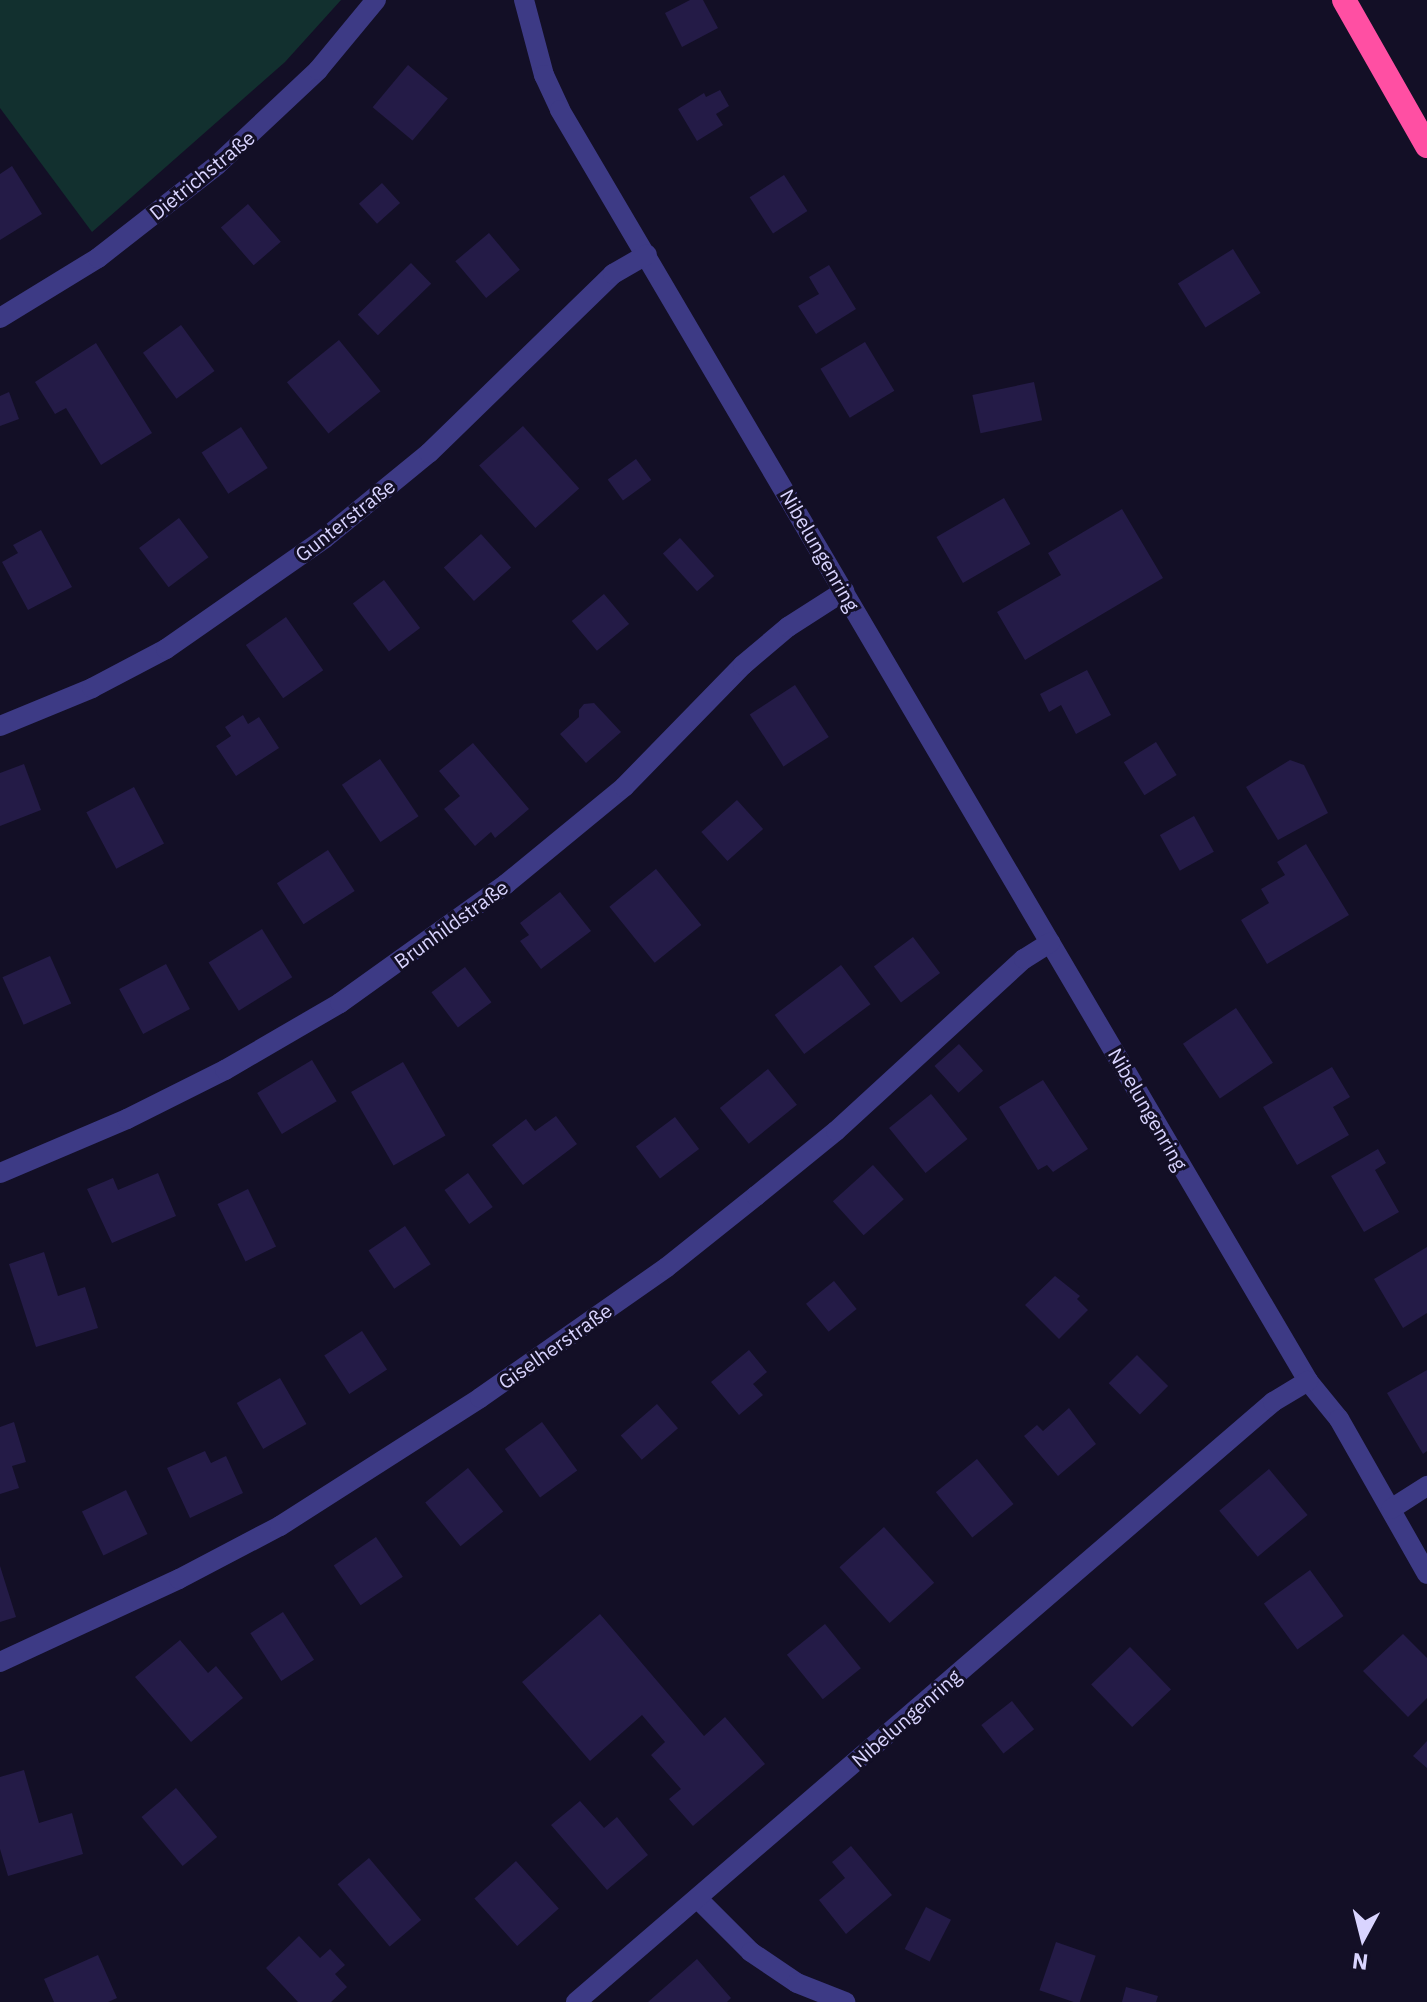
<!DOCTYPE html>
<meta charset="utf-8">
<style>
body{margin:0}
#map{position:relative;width:1427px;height:2002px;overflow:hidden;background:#130f26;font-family:"IBM Plex Sans",sans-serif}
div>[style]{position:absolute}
.green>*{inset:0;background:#12302f}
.building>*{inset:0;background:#241b47;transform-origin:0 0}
.minor>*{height:20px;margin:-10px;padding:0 10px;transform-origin:10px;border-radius:10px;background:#3d3a85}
.highway>*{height:24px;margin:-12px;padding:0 12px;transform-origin:12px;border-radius:12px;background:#ff4fa3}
span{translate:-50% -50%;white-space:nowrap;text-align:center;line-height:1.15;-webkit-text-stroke:6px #130f26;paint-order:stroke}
.street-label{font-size:20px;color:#d9d4ff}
.north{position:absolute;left:1323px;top:1898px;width:80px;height:80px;-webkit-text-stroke:6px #130f26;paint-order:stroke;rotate:187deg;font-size:22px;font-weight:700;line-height:32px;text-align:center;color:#d9d4ff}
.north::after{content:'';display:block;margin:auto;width:28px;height:36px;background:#d9d4ff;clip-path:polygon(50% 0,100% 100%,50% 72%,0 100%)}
</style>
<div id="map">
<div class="green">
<div style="clip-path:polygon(0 0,341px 0,285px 62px,92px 232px,0 108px)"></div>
</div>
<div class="building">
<div style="clip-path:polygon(690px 0,703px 0,718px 28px,682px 47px,665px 13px)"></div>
<div style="left:408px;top:65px;width:52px;height:55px;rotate:40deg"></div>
<div style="clip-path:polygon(720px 90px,729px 106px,716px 114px,723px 125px,697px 141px,678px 109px,704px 93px,706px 97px)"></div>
<div style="clip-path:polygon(12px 166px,42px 214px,0 240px,0 174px)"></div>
<div style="left:784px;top:175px;width:43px;height:41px;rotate:57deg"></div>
<div style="left:382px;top:183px;width:27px;height:31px;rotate:48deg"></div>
<div style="left:248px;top:204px;width:50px;height:36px;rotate:49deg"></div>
<div style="left:489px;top:233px;width:48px;height:44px;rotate:50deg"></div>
<div style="left:1233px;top:249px;width:52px;height:65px;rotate:58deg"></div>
<div style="left:411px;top:263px;width:29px;height:74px;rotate:46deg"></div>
<div style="clip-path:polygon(829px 265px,856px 309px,816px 334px,798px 306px,819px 294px,809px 277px)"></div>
<div style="left:181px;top:325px;width:57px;height:47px;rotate:54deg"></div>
<div style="left:339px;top:340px;width:66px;height:67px;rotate:51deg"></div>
<div style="left:865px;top:342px;width:57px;height:52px;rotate:59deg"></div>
<div style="clip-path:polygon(96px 343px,152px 433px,101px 465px,66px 408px,55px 414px,35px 382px)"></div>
<div style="left:1034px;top:382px;width:39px;height:63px;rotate:78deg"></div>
<div style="clip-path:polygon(9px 392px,19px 419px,0 426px,0 396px)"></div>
<div style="left:523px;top:426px;width:84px;height:59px;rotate:48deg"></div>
<div style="left:241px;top:427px;width:49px;height:47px;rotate:57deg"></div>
<div style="left:636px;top:459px;width:26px;height:35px;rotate:54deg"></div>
<div style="left:1004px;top:498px;width:53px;height:78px;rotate:60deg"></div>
<div style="clip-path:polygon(1122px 509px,1163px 578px,1025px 660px,997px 612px,1061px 575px,1048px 553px)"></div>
<div style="left:179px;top:518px;width:49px;height:50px;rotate:53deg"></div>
<div style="clip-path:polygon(41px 530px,72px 587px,28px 610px,2px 562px,18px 553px,13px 545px)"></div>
<div style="left:481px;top:534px;width:45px;height:50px;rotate:48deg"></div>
<div style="left:680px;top:538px;width:51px;height:23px;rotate:48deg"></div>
<div style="left:384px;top:580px;width:60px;height:39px;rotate:53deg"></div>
<div style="left:604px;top:594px;width:39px;height:42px;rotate:50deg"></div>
<div style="left:286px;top:617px;width:65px;height:49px;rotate:55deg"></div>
<div style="clip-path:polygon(1087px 670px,1111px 715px,1076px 734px,1061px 705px,1049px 712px,1040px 694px)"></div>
<div style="left:795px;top:685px;width:62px;height:54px;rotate:57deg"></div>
<div style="clip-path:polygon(594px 703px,621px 732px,586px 763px,560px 734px,579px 717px,579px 710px,584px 704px)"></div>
<div style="clip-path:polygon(243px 715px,248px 724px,259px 717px,279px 748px,236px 776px,216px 746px,231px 736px,225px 727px)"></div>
<div style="left:1156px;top:742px;width:39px;height:38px;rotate:58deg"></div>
<div style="clip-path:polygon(473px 743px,529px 809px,495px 838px,491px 832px,475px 846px,444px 809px,460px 796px,439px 771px)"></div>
<div style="left:380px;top:759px;width:69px;height:46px;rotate:56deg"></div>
<div style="clip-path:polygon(1290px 760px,1304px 765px,1328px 813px,1278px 840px,1246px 787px)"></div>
<div style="clip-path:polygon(24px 764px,41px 810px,0 826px,0 773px)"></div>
<div style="left:134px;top:787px;width:64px;height:54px;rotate:62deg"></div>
<div style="left:737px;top:800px;width:39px;height:48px;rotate:48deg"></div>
<div style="left:1194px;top:816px;width:41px;height:39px;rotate:61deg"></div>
<div style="clip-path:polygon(1306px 844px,1349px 915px,1267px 964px,1241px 920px,1269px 903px,1261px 889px,1285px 875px,1277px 862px)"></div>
<div style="left:328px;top:850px;width:49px;height:61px;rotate:57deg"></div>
<div style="left:656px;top:869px;width:72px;height:60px;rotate:51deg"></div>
<div style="clip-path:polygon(560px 892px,591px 931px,541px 969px,520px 941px,529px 935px,520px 923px)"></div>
<div style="left:262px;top:929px;width:57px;height:63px;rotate:58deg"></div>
<div style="left:913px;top:937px;width:45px;height:49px;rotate:53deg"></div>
<div style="left:50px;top:956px;width:52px;height:52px;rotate:66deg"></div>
<div style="left:166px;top:964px;width:51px;height:53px;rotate:62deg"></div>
<div style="left:841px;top:965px;width:49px;height:83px;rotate:53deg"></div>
<div style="left:465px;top:967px;width:44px;height:42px;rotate:53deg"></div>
<div style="left:1236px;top:1008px;width:66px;height:64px;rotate:56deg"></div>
<div style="left:959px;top:1044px;width:36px;height:33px;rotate:48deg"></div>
<div style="left:312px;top:1060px;width:48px;height:64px;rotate:59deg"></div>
<div style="left:403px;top:1062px;width:85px;height:60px;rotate:60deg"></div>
<div style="clip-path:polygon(1332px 1067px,1350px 1097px,1333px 1107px,1349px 1135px,1297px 1165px,1263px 1107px)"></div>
<div style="left:768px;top:1069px;width:46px;height:62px;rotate:51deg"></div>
<div style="clip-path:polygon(1043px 1080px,1088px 1149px,1053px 1172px,1047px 1165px,1038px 1170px,999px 1107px)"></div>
<div style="left:931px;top:1094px;width:58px;height:54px;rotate:51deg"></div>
<div style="clip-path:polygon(556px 1116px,577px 1144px,523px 1185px,492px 1145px,526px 1119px,535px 1131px)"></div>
<div style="left:675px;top:1117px;width:40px;height:49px;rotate:53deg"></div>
<div style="clip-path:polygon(1378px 1149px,1386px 1163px,1375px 1170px,1399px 1212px,1364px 1232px,1331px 1176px)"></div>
<div style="left:873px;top:1165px;width:46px;height:54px;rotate:48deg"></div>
<div style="clip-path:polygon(158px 1173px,176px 1216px,112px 1243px,87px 1189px,113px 1178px,118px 1190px)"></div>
<div style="left:468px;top:1173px;width:42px;height:29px;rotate:54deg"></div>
<div style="left:248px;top:1189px;width:64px;height:34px;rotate:64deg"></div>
<div style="left:405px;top:1226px;width:46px;height:44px;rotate:56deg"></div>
<div style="clip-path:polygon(1427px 1247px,1427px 1313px,1403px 1328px,1374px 1279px)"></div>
<div style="clip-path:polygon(44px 1252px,58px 1296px,85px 1287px,98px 1328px,36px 1347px,9px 1264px)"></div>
<div style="clip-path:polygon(1055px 1276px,1080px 1296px,1077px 1299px,1088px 1310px,1059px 1339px,1025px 1305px)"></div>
<div style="left:834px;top:1281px;width:36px;height:36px;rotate:51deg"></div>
<div style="left:362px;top:1331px;width:46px;height:45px;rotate:57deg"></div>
<div style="clip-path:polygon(749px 1350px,767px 1372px,753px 1384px,763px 1395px,739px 1415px,711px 1382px)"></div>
<div style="left:1137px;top:1355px;width:44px;height:40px;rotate:45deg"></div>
<div style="clip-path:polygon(1427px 1370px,1427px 1451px,1423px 1454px,1387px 1393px)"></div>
<div style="left:280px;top:1378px;width:53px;height:50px;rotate:60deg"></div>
<div style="left:657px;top:1404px;width:32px;height:48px;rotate:49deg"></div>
<div style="clip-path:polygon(1069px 1408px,1096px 1444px,1058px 1476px,1024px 1436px,1037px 1425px,1043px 1431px)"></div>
<div style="clip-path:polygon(14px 1422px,26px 1462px,12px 1466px,19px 1488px,0 1494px,0 1427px)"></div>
<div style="left:542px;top:1422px;width:60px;height:46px;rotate:54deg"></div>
<div style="clip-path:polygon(205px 1451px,211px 1463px,226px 1456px,243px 1493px,190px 1518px,167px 1468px)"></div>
<div style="left:977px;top:1459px;width:58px;height:53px;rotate:51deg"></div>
<div style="left:468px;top:1468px;width:56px;height:55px;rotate:51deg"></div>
<div style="left:1269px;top:1469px;width:60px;height:65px;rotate:50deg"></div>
<div style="left:126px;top:1490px;width:49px;height:49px;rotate:64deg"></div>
<div style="left:884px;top:1527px;width:75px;height:60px;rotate:48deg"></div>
<div style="left:376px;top:1537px;width:48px;height:51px;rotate:56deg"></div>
<div style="clip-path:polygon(0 1566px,16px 1617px,0 1622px)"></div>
<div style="left:1310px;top:1570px;width:57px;height:57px;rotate:54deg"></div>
<div style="left:283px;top:1612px;width:57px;height:39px;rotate:57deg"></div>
<div style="clip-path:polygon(600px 1614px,704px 1736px,725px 1717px,765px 1764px,693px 1826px,669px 1799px,681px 1789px,651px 1755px,665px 1742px,642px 1715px,590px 1761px,522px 1682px)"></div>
<div style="left:825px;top:1624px;width:57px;height:49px;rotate:51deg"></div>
<div style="clip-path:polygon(1403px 1634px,1427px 1658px,1427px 1698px,1408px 1717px,1363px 1671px)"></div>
<div style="clip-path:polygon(180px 1640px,208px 1673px,216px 1666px,243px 1698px,191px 1742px,135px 1677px)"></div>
<div style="left:1130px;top:1647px;width:59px;height:54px;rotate:46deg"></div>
<div style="left:1012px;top:1701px;width:36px;height:39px;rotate:52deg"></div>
<div style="clip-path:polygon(1427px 1741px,1427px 1768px,1413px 1756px)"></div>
<div style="clip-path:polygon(24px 1770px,39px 1823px,72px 1813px,83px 1854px,8px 1876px,0 1849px,0 1777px)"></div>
<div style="left:176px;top:1788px;width:64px;height:45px;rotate:50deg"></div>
<div style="clip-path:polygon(580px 1801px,604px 1828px,617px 1817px,648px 1855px,607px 1890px,551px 1825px)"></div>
<div style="clip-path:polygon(851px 1846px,892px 1895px,846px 1934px,819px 1900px,845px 1878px,832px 1862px)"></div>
<div style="left:369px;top:1858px;width:81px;height:41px;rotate:50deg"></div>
<div style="left:516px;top:1861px;width:64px;height:56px;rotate:48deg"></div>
<div style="left:926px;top:1907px;width:28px;height:47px;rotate:27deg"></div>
<div style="clip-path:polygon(299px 1936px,320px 1958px,330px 1949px,345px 1965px,335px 1974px,347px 1987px,331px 2002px,298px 2002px,266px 1968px)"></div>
<div style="left:1056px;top:1942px;width:42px;height:51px;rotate:19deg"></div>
<div style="clip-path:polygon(98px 1955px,117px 1998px,108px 2002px,54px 2002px,44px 1979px)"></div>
<div style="clip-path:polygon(697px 1959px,731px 1998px,727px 2002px,648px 2002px)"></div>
<div style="clip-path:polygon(1126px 1987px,1158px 1996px,1156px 2002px,1122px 2002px)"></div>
</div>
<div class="minor">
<div style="left:524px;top:0;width:78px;rotate:75.1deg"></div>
<div style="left:544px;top:75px;width:38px;rotate:65deg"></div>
<div style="left:560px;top:110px;width:1475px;rotate:59.52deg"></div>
<div style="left:1308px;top:1381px;width:49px;rotate:50.8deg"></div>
<div style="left:1339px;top:1419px;width:178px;rotate:60.4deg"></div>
<div style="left:0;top:318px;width:115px;rotate:-31.5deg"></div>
<div style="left:98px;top:258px;width:151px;rotate:-38deg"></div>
<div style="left:217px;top:165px;width:139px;rotate:-43.2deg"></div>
<div style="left:318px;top:70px;width:91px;rotate:-50.4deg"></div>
<div style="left:0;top:726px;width:100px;rotate:-22.4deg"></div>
<div style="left:92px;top:688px;width:84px;rotate:-27.8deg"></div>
<div style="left:166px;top:649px;width:194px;rotate:-34.9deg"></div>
<div style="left:325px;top:538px;width:134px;rotate:-39.3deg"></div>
<div style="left:429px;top:453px;width:257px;rotate:-44.2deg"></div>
<div style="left:613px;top:274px;width:39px;rotate:-30deg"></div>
<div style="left:0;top:1173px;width:138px;rotate:-23deg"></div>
<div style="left:127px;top:1119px;width:110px;rotate:-26.6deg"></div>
<div style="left:225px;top:1070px;width:133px;rotate:-30.2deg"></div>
<div style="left:340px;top:1003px;width:204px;rotate:-35.6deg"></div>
<div style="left:506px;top:884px;width:153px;rotate:-39.4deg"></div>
<div style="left:624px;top:787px;width:170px;rotate:-45.7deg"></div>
<div style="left:743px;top:665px;width:59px;rotate:-40.2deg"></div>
<div style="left:788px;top:627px;width:67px;rotate:-32.7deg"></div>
<div style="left:1391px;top:1509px;width:43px;rotate:-32.6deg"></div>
<div style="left:0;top:1662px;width:197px;rotate:-24.9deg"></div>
<div style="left:179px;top:1579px;width:114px;rotate:-27.7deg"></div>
<div style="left:280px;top:1526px;width:237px;rotate:-32.6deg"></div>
<div style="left:480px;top:1398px;width:228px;rotate:-35deg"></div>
<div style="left:667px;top:1267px;width:114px;rotate:-38.6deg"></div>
<div style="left:756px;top:1196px;width:103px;rotate:-39.1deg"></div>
<div style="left:836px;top:1131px;width:255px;rotate:-42.5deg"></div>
<div style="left:1024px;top:959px;width:31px;rotate:-32deg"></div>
<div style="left:698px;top:1899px;width:75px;rotate:45deg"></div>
<div style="left:751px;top:1952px;width:55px;rotate:34deg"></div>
<div style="left:797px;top:1983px;width:52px;rotate:21.6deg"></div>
<div style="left:576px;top:2002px;width:920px;rotate:-40.72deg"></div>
<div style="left:1273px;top:1402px;width:41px;rotate:-31deg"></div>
</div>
<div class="highway">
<div style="left:1344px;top:0;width:168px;rotate:60.4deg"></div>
</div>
<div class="street-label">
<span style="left:202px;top:175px;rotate:-39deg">Dietrichstraße</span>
<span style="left:345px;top:520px;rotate:-38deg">Gunterstraße</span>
<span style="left:820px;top:550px;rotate:60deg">Nibelungenring</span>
<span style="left:451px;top:924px;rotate:-36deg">Brunhildstraße</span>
<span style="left:1148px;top:1109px;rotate:60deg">Nibelungenring</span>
<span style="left:555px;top:1346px;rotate:-35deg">Giselherstraße</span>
<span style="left:906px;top:1718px;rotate:-41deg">Nibelungenring</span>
</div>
<div class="north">N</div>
</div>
